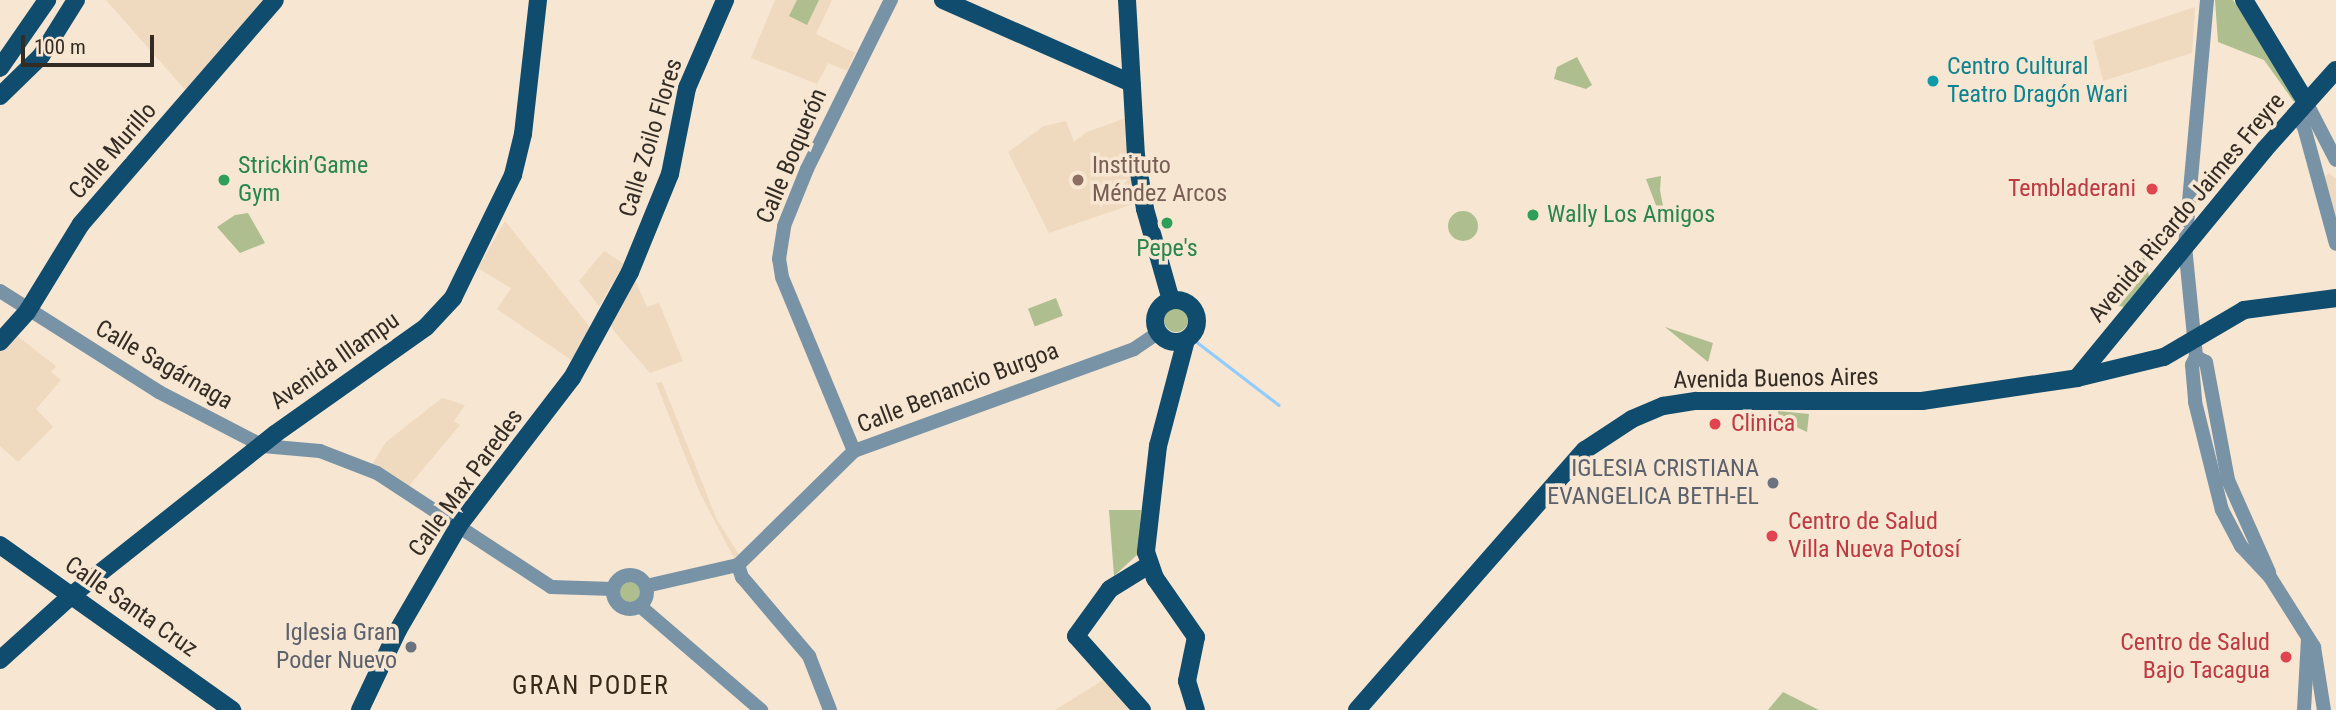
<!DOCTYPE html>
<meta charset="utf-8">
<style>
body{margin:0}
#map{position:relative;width:2336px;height:710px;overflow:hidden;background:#f7e6d1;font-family:"Roboto Condensed",sans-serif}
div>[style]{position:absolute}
.built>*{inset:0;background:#efd9bf}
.green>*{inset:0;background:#afbe8f;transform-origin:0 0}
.round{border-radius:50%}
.stream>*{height:2.5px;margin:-1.25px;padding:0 1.25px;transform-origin:1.25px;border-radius:1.25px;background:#90ccfe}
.minor>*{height:14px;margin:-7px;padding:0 7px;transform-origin:7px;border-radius:7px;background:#7893a6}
.minor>.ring{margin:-7px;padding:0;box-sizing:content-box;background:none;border:14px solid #7893a6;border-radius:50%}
.major>*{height:18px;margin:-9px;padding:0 9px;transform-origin:9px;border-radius:9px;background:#104c6d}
.major>.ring{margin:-9px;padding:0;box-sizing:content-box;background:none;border:18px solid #104c6d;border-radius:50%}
.dots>*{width:19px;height:19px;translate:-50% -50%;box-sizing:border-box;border:4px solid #f7e6d1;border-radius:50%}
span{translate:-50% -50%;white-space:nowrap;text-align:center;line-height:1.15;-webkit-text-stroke:7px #f7e6d1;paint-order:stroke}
.culture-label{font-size:24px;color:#0d838f}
.left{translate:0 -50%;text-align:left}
.street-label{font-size:24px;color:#332c25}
.leisure-label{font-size:24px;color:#27864d}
.education-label{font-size:24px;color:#785e54}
.health-label{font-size:24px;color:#be3a42}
.right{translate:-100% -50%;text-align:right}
.worship-label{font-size:24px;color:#5b616d}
.neighbourhood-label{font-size:26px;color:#362918;letter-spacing:2px}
.scale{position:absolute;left:21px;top:35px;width:133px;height:32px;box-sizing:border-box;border:4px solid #332c25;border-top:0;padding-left:9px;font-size:21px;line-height:24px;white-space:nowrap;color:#332c25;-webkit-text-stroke:5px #f7e6d1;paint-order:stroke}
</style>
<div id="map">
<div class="built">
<div style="clip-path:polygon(106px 0,264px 0,188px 93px)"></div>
<div style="clip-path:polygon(775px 0,832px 0,816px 34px,855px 53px,847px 71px,828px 63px,817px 84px,751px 58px)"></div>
<div style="clip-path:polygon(2195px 7px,2192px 53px,2103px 81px,2093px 41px)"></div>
<div style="clip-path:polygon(1126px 118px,1136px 203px,1049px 233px,1008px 152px,1044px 126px,1066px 121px,1074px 142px,1087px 132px)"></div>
<div style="clip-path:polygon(2329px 173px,2336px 179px,2336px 224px,2324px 177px)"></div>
<div style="clip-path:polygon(505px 221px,593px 331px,574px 362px,497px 309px,511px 288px,478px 268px)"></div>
<div style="clip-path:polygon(604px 251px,624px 264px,599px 306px,579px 281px)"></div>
<div style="clip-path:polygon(634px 278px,647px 307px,659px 303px,683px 361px,650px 373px,613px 330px,610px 321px)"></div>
<div style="clip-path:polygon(12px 332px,56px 366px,51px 372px,61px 380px,36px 409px,53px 427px,18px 462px,0 446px,0 346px)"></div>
<div style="clip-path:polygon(662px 382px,717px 520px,740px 556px,735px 560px,700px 493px,656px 383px)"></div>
<div style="clip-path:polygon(442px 398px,465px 405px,454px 421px,460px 425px,407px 488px,371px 466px,386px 442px)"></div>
<div style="clip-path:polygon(1106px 678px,1131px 710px,1055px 710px,1089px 689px)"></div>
</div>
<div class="green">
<div style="clip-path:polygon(797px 0,819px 0,807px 25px,789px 16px)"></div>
<div style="clip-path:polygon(2215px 0,2233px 0,2296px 98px,2294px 102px,2264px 60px,2218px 42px)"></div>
<div style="clip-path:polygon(1577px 57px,1592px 85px,1586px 89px,1554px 79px,1557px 67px)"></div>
<div style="clip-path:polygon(1661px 176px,1660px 190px,1665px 217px,1660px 216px,1646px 179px)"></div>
<div class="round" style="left:1448px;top:211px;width:30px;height:30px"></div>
<div style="clip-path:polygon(248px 213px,265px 243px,240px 253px,217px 227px,235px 215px)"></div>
<div style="clip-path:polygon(2144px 257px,2151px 283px,2132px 308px,2098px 303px)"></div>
<div style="left:1056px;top:298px;width:19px;height:30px;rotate:69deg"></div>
<div class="round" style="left:1164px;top:308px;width:24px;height:24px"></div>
<div style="clip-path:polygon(1665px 327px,1713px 343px,1708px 362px)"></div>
<div style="clip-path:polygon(1778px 411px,1809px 414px,1807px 432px,1779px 419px)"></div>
<div style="clip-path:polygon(1109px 510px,1141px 510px,1138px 554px,1114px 576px)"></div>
<div class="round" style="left:618px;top:581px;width:24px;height:24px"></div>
<div style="clip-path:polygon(1783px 692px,1819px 710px,1768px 710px)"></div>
</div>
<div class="stream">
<div style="left:1193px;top:339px;width:108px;rotate:37.5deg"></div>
</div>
<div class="minor">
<div style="left:2207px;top:0;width:247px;rotate:95.1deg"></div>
<div style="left:2185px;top:246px;width:112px;rotate:84.3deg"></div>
<div style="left:2196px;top:357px;width:9px;rotate:117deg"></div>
<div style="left:2192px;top:365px;width:37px;rotate:85deg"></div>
<div style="left:2195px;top:402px;width:111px;rotate:76deg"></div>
<div style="left:2222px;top:510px;width:41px;rotate:62.2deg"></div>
<div style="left:2241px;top:546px;width:42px;rotate:46.9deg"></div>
<div style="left:2270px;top:577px;width:83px;rotate:57.8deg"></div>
<div style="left:2314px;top:647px;width:64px;rotate:81deg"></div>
<div style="left:2306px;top:102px;width:65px;rotate:62.7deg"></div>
<div style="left:2296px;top:115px;width:14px;rotate:56deg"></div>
<div style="left:2304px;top:127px;width:121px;rotate:74.7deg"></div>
<div style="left:0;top:291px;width:188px;rotate:32.4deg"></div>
<div style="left:159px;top:392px;width:117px;rotate:27.4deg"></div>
<div style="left:263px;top:446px;width:57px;rotate:5deg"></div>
<div style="left:320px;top:451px;width:61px;rotate:21.1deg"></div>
<div style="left:377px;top:473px;width:208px;rotate:33.2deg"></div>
<div style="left:551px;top:587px;width:62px;rotate:1.8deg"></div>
<div style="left:2196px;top:357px;width:11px;rotate:27deg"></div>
<div style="left:2206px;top:362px;width:120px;rotate:79.4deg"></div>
<div style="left:2228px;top:480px;width:101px;rotate:66deg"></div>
<div style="left:854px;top:451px;width:188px;rotate:-112.5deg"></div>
<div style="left:782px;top:277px;width:18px;rotate:-99deg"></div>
<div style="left:779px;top:259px;width:33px;rotate:-81deg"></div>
<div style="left:784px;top:226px;width:61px;rotate:-68deg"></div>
<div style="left:807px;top:169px;width:189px;rotate:-63.6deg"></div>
<div style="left:738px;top:565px;width:13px;rotate:72deg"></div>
<div style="left:742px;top:577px;width:104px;rotate:49.7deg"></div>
<div style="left:809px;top:656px;width:58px;rotate:68.7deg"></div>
<div class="ring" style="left:613px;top:575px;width:20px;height:20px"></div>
<div style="left:646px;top:586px;width:94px;rotate:-12.9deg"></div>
<div style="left:738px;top:565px;width:163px;rotate:-44.5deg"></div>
<div style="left:854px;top:451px;width:298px;rotate:-20deg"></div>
<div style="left:1134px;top:349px;width:30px;rotate:-34deg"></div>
<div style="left:640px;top:606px;width:160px;rotate:40.7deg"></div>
<div style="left:2304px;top:710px;width:71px;rotate:-86.8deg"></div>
</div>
<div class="major">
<div style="left:943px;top:0;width:206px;rotate:23.8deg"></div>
<div style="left:1127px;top:0;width:155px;rotate:86.7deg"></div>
<div style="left:1136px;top:155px;width:55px;rotate:80.5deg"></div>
<div style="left:1145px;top:209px;width:95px;rotate:74.1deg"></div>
<div style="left:2244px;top:0;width:119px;rotate:58.7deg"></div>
<div style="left:0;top:68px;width:83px;rotate:-55.3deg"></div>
<div style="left:0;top:96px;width:57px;rotate:-44.3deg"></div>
<div style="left:41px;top:56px;width:66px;rotate:-58deg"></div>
<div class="ring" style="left:1155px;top:300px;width:24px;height:24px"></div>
<div style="left:1186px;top:340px;width:110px;rotate:104.8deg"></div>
<div style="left:1158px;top:446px;width:107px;rotate:96.5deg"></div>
<div style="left:1146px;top:552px;width:28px;rotate:71deg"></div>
<div style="left:1155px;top:578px;width:72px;rotate:55.2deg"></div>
<div style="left:1196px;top:637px;width:45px;rotate:101.6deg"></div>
<div style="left:1187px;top:681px;width:30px;rotate:73deg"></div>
<div style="left:0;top:342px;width:40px;rotate:-48deg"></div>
<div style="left:27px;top:312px;width:103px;rotate:-58.5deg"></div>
<div style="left:81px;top:224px;width:296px;rotate:-49.1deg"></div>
<div style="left:2077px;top:378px;width:296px;rotate:-50.6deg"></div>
<div style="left:2265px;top:149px;width:106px;rotate:-48.1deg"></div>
<div style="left:0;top:545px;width:285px;rotate:35.4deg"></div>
<div style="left:0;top:660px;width:97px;rotate:-42.1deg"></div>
<div style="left:72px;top:595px;width:259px;rotate:-38.4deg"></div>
<div style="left:275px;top:434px;width:185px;rotate:-35.3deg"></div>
<div style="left:426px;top:327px;width:40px;rotate:-47deg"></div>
<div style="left:453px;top:298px;width:137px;rotate:-64deg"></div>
<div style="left:513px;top:175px;width:42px;rotate:-76.3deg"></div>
<div style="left:523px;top:134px;width:135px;rotate:-83.6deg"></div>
<div style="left:360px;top:710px;width:89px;rotate:-64.6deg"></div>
<div style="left:398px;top:630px;width:121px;rotate:-59.8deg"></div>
<div style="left:459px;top:525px;width:185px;rotate:-52.5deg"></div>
<div style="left:572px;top:378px;width:121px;rotate:-61.3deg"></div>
<div style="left:630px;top:272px;width:106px;rotate:-67.8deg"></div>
<div style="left:670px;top:174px;width:88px;rotate:-78.8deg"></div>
<div style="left:687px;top:88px;width:96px;rotate:-66.6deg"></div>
<div style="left:1142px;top:710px;width:99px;rotate:-131.7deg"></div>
<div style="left:1076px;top:636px;width:58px;rotate:-54.1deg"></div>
<div style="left:1110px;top:589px;width:46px;rotate:-31.6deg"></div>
<div style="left:1357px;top:710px;width:346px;rotate:-48.8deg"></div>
<div style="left:1585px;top:450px;width:56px;rotate:-33.4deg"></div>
<div style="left:1632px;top:419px;width:34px;rotate:-23deg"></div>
<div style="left:1663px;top:406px;width:33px;rotate:-9deg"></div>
<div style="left:1696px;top:401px;width:226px"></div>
<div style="left:1922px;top:401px;width:157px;rotate:-8.4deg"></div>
<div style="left:2077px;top:378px;width:89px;rotate:-13.6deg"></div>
<div style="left:2164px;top:357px;width:93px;rotate:-30.4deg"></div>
<div style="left:2244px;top:310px;width:93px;rotate:-7.4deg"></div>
</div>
<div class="dots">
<div style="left:1933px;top:81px;background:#0f9aa8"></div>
<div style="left:224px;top:180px;background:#2e9e5b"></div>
<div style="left:1078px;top:180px;background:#8d6e63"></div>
<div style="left:2152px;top:189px;background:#e0444e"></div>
<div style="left:1533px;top:215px;background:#2e9e5b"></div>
<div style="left:1167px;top:223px;background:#2e9e5b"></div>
<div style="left:1715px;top:424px;background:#e0444e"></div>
<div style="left:1773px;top:483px;background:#6b7280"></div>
<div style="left:1772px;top:536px;background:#e0444e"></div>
<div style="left:411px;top:647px;background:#6b7280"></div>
<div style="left:2286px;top:657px;background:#e0444e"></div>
</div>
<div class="culture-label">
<span class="left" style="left:1947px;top:81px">Centro Cultural<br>Teatro Dragón Wari</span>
</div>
<div class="street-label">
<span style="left:651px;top:138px;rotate:-73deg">Calle Zoilo Flores</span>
<span style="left:113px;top:151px;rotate:-49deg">Calle Murillo</span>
<span style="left:792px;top:156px;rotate:-67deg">Calle Boquerón</span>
<span style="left:2187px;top:208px;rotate:-50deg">Avenida Ricardo Jaimes Freyre</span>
<span style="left:335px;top:361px;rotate:-35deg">Avenida Illampu</span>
<span style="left:164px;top:365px;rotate:30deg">Calle Sagárnaga</span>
<span style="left:1776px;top:379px;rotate:-1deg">Avenida Buenos Aires</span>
<span style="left:958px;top:388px;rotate:-21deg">Calle Benancio Burgoa</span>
<span style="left:466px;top:483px;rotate:-54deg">Calle Max Paredes</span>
<span style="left:131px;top:607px;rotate:35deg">Calle Santa Cruz</span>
</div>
<div class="leisure-label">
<span class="left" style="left:238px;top:180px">Strickin’Game<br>Gym</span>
<span class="left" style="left:1547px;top:215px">Wally Los Amigos</span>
<span style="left:1167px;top:249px">Pepe's</span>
</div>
<div class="education-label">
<span class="left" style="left:1092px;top:180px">Instituto<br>Méndez Arcos</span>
</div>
<div class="health-label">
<span class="right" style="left:2136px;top:189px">Tembladerani</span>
<span class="left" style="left:1731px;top:424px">Clinica</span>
<span class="left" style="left:1788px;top:536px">Centro de Salud<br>Villa Nueva Potosí</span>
<span class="right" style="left:2270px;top:657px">Centro de Salud<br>Bajo Tacagua</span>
</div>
<div class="worship-label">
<span class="right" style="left:1759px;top:483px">IGLESIA CRISTIANA<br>EVANGELICA BETH-EL</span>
<span class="right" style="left:397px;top:647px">Iglesia Gran<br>Poder Nuevo</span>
</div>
<div class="neighbourhood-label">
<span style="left:591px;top:686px">GRAN PODER</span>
</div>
<div class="scale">100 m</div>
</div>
